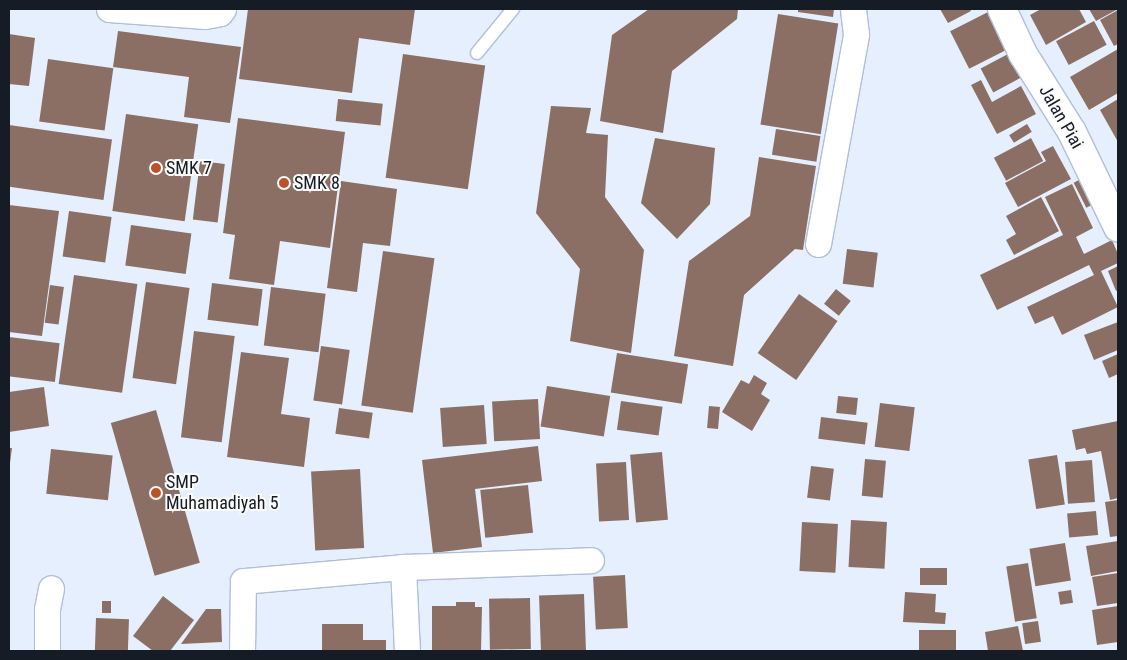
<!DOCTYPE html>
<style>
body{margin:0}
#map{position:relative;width:1127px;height:660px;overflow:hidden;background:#e5effe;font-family:"Roboto Condensed",sans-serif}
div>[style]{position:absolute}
.building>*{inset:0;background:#8b6f65;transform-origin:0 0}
.roads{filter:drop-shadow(1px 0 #afbfd7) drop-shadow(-1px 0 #afbfd7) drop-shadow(0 1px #afbfd7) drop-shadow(0 -1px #afbfd7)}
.lane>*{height:12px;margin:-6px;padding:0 6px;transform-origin:6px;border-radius:6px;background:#fff}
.street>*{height:25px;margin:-12.5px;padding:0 12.5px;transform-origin:12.5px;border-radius:12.5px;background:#fff}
.secondary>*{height:28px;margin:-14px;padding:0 14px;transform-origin:14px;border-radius:14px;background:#fff}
.dots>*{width:14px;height:14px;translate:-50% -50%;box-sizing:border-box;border:2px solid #fbfbfb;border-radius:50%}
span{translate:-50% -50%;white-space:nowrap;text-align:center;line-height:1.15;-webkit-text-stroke:4px #fbfbfb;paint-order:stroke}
.street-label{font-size:18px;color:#161c25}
.poi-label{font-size:18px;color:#161c25}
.left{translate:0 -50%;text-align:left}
.frame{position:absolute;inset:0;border:10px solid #161c25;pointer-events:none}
</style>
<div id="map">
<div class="building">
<div style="clip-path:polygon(248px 9px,415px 9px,410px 45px,359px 38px,352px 93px,239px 79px)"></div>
<div style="clip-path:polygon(649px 9px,738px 9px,737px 19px,672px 71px,663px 133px,600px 121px,612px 35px)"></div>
<div style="clip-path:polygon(798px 9px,834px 9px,833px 17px,798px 12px)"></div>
<div style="clip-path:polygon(940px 9px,970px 9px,971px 11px,948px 23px)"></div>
<div style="clip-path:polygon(1041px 9px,1079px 9px,1086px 22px,1046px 45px,1030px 15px)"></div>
<div style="clip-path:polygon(1089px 9px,1118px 9px,1096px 21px)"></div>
<div style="left:992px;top:10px;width:42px;height:47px;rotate:63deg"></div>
<div style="clip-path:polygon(1118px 10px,1118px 44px,1114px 46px,1100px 20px)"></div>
<div style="left:778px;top:14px;width:61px;height:112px;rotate:9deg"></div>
<div style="left:1094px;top:21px;width:27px;height:43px;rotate:62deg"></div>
<div style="clip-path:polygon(118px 31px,241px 47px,230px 123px,184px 117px,189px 77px,113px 67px)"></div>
<div style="clip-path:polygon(9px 34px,35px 38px,29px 86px,9px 84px)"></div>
<div style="clip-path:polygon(1118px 49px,1118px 93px,1089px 110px,1070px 77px)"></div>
<div style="left:403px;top:54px;width:83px;height:125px;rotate:8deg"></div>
<div style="left:1008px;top:54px;width:27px;height:31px;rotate:62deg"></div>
<div style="left:48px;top:59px;width:66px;height:63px;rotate:8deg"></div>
<div style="clip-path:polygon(981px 80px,992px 102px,1021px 86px,1036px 114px,997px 134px,971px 85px)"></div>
<div style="left:338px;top:99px;width:45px;height:22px;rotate:6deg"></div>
<div style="clip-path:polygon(1118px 99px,1118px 142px,1100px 110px)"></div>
<div style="clip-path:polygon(551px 106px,591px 108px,586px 133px,608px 135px,605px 197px,644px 250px,631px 353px,570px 341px,580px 269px,536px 213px)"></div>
<div style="left:126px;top:114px;width:73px;height:98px;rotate:8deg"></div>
<div style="clip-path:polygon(238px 118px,345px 132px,330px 248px,280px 241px,274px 285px,229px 279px,235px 235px,223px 233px)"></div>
<div style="left:1027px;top:124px;width:9px;height:21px;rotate:58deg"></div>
<div style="left:9px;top:125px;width:104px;height:61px;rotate:8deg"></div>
<div style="left:776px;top:129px;width:45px;height:26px;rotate:9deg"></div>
<div style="clip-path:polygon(655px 138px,715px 148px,710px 204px,677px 239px,641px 203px)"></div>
<div style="left:1031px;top:138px;width:26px;height:42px;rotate:62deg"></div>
<div style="clip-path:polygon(1053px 146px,1071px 179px,1018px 207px,1005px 183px,1046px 161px,1041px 152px)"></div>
<div style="clip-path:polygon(759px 157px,816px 166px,803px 250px,795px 249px,744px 295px,733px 366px,674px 356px,689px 261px,750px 216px)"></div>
<div style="left:200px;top:161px;width:25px;height:59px;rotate:7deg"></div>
<div style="left:1087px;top:176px;width:28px;height:15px;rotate:63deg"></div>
<div style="clip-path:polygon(341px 181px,397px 189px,390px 246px,363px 243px,357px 292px,327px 288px)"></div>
<div style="clip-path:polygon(1072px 184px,1093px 228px,1076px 237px,1084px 254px,1112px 240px,1118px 254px,1118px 263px,1101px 271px,1118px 307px,1062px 335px,1053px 316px,1035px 324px,1027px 307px,1094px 275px,1089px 265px,997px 310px,980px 275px,1063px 235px,1045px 197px)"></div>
<div style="clip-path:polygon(1041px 197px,1059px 231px,1014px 255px,1006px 240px,1016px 234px,1006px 216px)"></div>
<div style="clip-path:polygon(9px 205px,59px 211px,42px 336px,9px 332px)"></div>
<div style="left:69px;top:211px;width:43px;height:46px;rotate:8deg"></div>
<div style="left:131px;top:225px;width:61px;height:41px;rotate:8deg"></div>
<div style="left:847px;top:249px;width:31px;height:35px;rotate:7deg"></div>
<div style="left:383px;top:251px;width:52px;height:156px;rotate:8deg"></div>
<div style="clip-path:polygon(1118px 266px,1118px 290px,1116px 291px,1108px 271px)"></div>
<div style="left:74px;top:275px;width:64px;height:110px;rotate:8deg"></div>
<div style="left:146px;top:282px;width:44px;height:97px;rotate:8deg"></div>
<div style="left:212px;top:283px;width:51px;height:37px;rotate:7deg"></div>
<div style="left:50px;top:285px;width:14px;height:38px;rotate:8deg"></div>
<div style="left:271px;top:287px;width:55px;height:59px;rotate:7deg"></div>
<div style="left:836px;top:289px;width:19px;height:19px;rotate:39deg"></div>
<div style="left:799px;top:294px;width:47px;height:72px;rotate:35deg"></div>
<div style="clip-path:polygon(1118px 322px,1118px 350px,1094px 360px,1084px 335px)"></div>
<div style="left:194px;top:331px;width:41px;height:107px;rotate:7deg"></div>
<div style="left:9px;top:337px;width:51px;height:39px;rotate:7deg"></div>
<div style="left:321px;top:346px;width:29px;height:55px;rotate:8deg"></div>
<div style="clip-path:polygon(241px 352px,289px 358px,281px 414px,310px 418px,304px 467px,227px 457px)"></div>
<div style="left:617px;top:353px;width:72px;height:40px;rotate:9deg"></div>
<div style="clip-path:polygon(1118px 354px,1118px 374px,1109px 378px,1102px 361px)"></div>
<div style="clip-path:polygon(754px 375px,767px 383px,761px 394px,770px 400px,752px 431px,722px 412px,741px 380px,749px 384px)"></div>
<div style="left:547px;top:386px;width:64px;height:41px;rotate:9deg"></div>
<div style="clip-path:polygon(44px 387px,49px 426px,9px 432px,9px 392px)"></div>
<div style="left:838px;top:396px;width:20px;height:17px;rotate:6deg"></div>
<div style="left:538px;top:399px;width:40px;height:46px;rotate:87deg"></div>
<div style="left:621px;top:401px;width:42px;height:29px;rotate:8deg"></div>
<div style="left:880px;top:403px;width:35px;height:44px;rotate:7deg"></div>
<div style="left:484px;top:405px;width:39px;height:44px;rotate:86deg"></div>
<div style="left:709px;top:406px;width:11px;height:22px;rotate:5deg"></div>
<div style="left:339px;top:408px;width:34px;height:26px;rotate:8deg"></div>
<div style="left:156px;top:410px;width:159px;height:47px;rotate:74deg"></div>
<div style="left:821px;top:417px;width:47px;height:22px;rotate:7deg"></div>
<div style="clip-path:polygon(1118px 421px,1118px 498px,1110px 500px,1101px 451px,1087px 454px,1085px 448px,1076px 450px,1072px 430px)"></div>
<div style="clip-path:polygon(538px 446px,542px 481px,475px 489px,482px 547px,433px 553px,422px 460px)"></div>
<div style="clip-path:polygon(9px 448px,12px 448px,10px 463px,9px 463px)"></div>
<div style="left:51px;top:449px;width:62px;height:45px;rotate:6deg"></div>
<div style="left:662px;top:452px;width:68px;height:32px;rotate:85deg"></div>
<div style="left:1057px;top:455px;width:50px;height:29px;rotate:81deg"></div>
<div style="left:865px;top:459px;width:21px;height:37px;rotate:5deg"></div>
<div style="left:1092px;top:460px;width:42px;height:27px;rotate:86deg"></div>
<div style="left:626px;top:462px;width:58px;height:30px;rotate:87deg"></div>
<div style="left:811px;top:466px;width:23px;height:32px;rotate:7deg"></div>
<div style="left:360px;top:469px;width:79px;height:49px;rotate:87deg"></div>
<div style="left:528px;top:485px;width:48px;height:48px;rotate:84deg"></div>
<div style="clip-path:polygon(1118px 500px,1118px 536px,1110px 537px,1105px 502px)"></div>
<div style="left:1096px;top:511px;width:24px;height:29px;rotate:85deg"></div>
<div style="left:851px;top:520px;width:36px;height:47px;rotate:3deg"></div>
<div style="left:802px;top:522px;width:36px;height:49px;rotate:3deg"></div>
<div style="clip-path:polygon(1118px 541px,1118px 571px,1091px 576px,1086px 546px)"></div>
<div style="left:1065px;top:543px;width:38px;height:36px;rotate:81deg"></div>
<div style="left:1028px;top:563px;width:56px;height:22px;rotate:81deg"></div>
<div style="left:920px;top:568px;width:27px;height:17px"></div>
<div style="clip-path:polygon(1118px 573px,1118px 603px,1097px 606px,1092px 577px)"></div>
<div style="left:625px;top:575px;width:53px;height:32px;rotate:87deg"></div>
<div style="left:1071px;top:590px;width:13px;height:13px;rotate:81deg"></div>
<div style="clip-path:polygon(905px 592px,936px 594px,935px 612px,946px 613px,945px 624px,903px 622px)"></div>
<div style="left:584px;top:594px;width:57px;height:45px;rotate:88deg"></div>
<div style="clip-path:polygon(163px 596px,194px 620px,170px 651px,153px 651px,133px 636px)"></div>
<div style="left:530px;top:598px;width:51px;height:41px;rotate:89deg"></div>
<div style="left:102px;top:601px;width:9px;height:12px"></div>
<div style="clip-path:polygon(456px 602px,475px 602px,475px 607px,482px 607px,481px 651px,432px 651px,432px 606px,456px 606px)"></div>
<div style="clip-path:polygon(1118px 606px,1118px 642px,1097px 645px,1092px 610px)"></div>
<div style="clip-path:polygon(206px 609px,221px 609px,222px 642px,181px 644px)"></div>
<div style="left:96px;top:618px;width:33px;height:33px;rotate:2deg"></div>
<div style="left:1038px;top:621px;width:21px;height:16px;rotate:82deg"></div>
<div style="clip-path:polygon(322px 624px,363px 624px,363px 640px,386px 640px,386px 651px,322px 651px)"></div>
<div style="clip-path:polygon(1018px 626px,1023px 651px,988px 651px,985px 632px)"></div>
<div style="left:919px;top:630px;width:37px;height:21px"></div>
</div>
<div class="roads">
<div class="lane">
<div style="left:477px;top:53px;width:57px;rotate:-50.7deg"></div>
</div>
<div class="street">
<div style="left:109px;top:9px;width:96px;rotate:4.2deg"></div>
<div style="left:205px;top:16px;width:15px;rotate:-11deg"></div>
<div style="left:220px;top:13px;width:5px;rotate:-53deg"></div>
<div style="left:818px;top:244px;width:213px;rotate:-79.7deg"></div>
<div style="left:856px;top:34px;width:25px;rotate:-97deg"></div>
<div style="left:403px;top:567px;width:188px;rotate:-2.1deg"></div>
<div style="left:47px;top:651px;width:42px;rotate:-90deg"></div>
<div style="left:47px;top:609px;width:21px;rotate:-79deg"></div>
<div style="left:242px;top:651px;width:70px;rotate:-89.2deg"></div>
<div style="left:243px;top:581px;width:161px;rotate:-5deg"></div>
<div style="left:403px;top:567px;width:84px;rotate:87.3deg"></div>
</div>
<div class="secondary">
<div style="left:1002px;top:9px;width:50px;rotate:65deg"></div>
<div style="left:1023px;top:54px;width:92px;rotate:57.9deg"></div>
<div style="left:1072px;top:132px;width:106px;rotate:64.2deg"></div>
</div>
</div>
<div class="dots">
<div style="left:156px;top:168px;background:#ba5428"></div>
<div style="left:284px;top:183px;background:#ba5428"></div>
<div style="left:156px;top:493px;background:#ba5428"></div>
</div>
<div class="street-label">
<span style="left:1061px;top:117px;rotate:60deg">Jalan Piai</span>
</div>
<div class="poi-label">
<span class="left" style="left:166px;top:168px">SMK 7</span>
<span class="left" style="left:294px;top:183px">SMK 8</span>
<span class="left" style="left:166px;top:493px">SMP<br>Muhamadiyah 5</span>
</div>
<div class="frame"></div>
</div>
